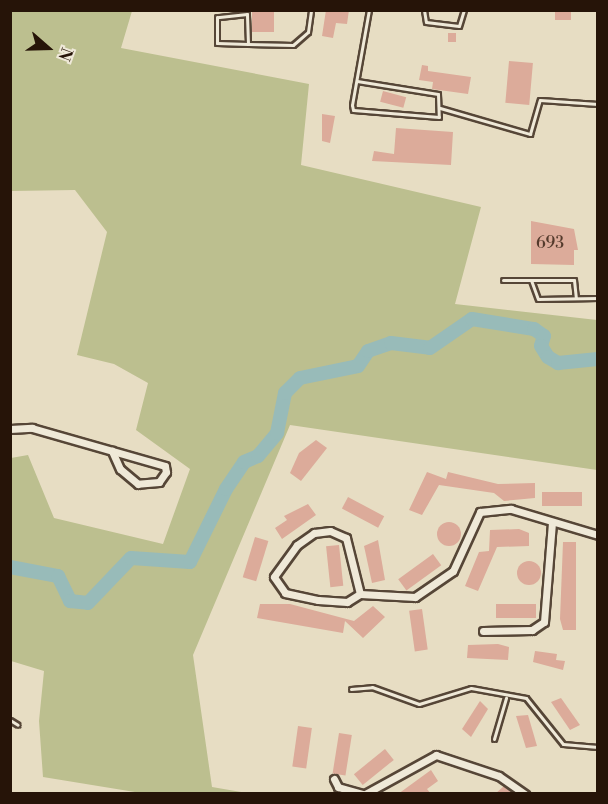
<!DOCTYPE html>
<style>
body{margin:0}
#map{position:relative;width:608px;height:804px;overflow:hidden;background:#e7ddc3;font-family:"Libre Bodoni",serif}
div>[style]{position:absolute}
.green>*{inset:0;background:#bcbf8f}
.river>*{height:14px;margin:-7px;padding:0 7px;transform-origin:7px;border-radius:7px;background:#98bbb9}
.building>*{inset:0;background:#dcab9a;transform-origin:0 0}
.round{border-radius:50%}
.roads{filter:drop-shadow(2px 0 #564637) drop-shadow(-2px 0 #564637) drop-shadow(0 2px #564637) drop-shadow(0 -2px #564637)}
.service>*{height:3px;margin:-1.5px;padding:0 1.5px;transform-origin:1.5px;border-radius:1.5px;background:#efe9d8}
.minor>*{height:7px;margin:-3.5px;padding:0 3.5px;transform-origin:3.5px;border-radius:3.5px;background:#efe9d8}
span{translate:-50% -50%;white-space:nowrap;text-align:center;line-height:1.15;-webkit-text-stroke:4.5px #efe9d8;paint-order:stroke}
.number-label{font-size:16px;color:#543a2c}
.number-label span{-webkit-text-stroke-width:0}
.frame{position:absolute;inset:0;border:12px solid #261408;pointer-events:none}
.north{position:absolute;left:18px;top:18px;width:60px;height:60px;-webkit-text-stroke:4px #efe9d8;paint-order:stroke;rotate:110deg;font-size:16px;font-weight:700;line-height:24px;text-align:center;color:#261408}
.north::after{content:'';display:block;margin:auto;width:21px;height:27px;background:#261408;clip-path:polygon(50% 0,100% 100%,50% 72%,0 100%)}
</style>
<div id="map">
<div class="green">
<div style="clip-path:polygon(10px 11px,132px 11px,121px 48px,309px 84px,301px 165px,481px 207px,455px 304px,597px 320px,597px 470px,290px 425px,193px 655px,212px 787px,247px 793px,141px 793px,43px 777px,39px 721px,44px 671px,11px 661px,11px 458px,28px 455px,54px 518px,163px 544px,190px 469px,136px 430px,148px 383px,114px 364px,77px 355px,107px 232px,75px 190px,11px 191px)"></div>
</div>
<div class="river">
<div style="left:10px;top:567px;width:49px;rotate:10.6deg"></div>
<div style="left:58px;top:576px;width:28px;rotate:64deg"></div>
<div style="left:70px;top:601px;width:18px;rotate:6deg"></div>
<div style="left:88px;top:603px;width:62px;rotate:-46.3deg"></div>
<div style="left:131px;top:558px;width:59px;rotate:3.9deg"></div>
<div style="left:190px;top:562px;width:81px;rotate:-63.7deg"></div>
<div style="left:226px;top:489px;width:32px;rotate:-56deg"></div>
<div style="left:244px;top:462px;width:15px;rotate:-23deg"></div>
<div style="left:258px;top:456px;width:30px;rotate:-50deg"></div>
<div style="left:277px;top:433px;width:41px;rotate:-78.7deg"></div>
<div style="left:285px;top:393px;width:21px;rotate:-45deg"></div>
<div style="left:300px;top:378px;width:59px;rotate:-11.7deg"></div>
<div style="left:358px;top:366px;width:18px;rotate:-56deg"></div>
<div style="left:368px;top:351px;width:24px;rotate:-19deg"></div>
<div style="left:391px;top:343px;width:39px;rotate:7deg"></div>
<div style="left:430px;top:348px;width:51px;rotate:-34.6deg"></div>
<div style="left:472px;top:319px;width:63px;rotate:9.2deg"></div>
<div style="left:534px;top:329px;width:12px;rotate:35deg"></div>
<div style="left:544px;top:336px;width:10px;rotate:107deg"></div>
<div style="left:541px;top:346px;width:13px;rotate:58deg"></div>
<div style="left:548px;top:357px;width:12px;rotate:31deg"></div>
<div style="left:558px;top:363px;width:40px;rotate:-5.7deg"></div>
</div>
<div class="building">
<div style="left:252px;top:10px;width:22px;height:22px"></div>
<div style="clip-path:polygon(326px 10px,349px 10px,347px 24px,336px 23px,333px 38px,322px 36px)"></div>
<div style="left:555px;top:10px;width:16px;height:10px"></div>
<div style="left:448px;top:33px;width:8px;height:9px"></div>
<div style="left:509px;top:61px;width:24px;height:42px;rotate:5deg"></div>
<div style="clip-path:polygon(422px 65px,428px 66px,428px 71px,471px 77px,468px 94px,432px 89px,433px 82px,419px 80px)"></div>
<div style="left:383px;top:91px;width:24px;height:11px;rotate:15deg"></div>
<div style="clip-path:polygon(322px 114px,335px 116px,330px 143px,322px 141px)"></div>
<div style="clip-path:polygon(396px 128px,453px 132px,451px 165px,372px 161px,374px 151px,394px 154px)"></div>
<div style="clip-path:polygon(531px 221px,574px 229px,578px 250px,574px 250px,574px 265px,531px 264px)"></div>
<div style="clip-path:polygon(316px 440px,327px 448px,301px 481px,290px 473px,299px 453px)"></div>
<div style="clip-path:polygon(427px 472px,446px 479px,448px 472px,498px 484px,535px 483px,535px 498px,504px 501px,494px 493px,439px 485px,422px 515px,409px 510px)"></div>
<div style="left:582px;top:492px;width:14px;height:40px;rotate:90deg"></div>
<div style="left:348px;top:497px;width:41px;height:13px;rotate:28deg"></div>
<div style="clip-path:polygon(308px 504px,316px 515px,282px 539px,275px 528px,287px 520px,284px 516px)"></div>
<div class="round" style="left:437px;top:522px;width:24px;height:24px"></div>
<div style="clip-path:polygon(519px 529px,529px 533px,529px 546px,497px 547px,478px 591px,465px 586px,479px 552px,489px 551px,490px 530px)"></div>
<div style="left:255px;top:537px;width:14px;height:42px;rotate:17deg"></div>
<div style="clip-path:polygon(378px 540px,385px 580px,372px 583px,364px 546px)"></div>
<div style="clip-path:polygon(563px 542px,576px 542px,576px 630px,563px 630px,560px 619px)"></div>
<div style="left:339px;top:545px;width:41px;height:13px;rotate:84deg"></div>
<div style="left:433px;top:554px;width:14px;height:43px;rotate:54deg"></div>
<div class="round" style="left:517px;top:561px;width:24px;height:24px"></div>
<div style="clip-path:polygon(260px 604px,290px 604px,354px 621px,373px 606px,385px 617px,363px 638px,345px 621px,343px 633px,257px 618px)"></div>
<div style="left:496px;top:604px;width:40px;height:14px"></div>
<div style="left:422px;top:609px;width:41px;height:13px;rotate:82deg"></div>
<div style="clip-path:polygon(498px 644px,509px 647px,508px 660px,467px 658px,468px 645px)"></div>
<div style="clip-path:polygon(535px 651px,557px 654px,556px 660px,565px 661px,563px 670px,533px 662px)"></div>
<div style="clip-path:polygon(561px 698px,580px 725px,570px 730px,551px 702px)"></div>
<div style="clip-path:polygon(480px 701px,488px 709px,471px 737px,462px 729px)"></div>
<div style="clip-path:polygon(528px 715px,537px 746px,526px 748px,516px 716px)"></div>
<div style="left:298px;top:726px;width:14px;height:41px;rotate:8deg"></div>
<div style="left:339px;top:733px;width:13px;height:41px;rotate:9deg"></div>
<div style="left:385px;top:749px;width:14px;height:40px;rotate:51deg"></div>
<div style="clip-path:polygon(431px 770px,438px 781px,427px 789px,431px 794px,398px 794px)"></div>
<div style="clip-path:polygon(504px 786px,514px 794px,495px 794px)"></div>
</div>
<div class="roads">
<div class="service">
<div style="left:424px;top:10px;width:12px;rotate:81deg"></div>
<div style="left:426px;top:22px;width:33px;rotate:7deg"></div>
<div style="left:459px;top:26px;width:17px;rotate:-73deg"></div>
<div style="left:248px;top:44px;width:30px;rotate:-92deg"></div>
<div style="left:247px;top:14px;width:30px;rotate:174deg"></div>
<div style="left:217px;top:17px;width:26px;rotate:90deg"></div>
<div style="left:217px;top:43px;width:31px;rotate:2deg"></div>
<div style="left:248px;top:44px;width:45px;rotate:1.3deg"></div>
<div style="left:293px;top:45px;width:20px;rotate:-41deg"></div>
<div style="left:308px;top:32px;width:22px;rotate:-82deg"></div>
<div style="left:357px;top:81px;width:82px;rotate:9.1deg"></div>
<div style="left:438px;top:94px;width:23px;rotate:88deg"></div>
<div style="left:439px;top:117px;width:86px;rotate:-175.3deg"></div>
<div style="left:353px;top:110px;width:5px;rotate:-101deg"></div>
<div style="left:352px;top:105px;width:97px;rotate:-79.9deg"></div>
<div style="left:440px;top:108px;width:94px;rotate:16.1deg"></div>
<div style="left:530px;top:134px;width:35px;rotate:-74deg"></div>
<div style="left:540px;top:100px;width:58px;rotate:3.9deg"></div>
<div style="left:503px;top:280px;width:28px"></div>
<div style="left:531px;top:280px;width:20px;rotate:70deg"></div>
<div style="left:538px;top:299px;width:60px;rotate:-1deg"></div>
<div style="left:531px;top:280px;width:43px"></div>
<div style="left:574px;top:280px;width:18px;rotate:84deg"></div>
<div style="left:351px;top:689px;width:21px;rotate:-5deg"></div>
<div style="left:372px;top:687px;width:50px;rotate:19.9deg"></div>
<div style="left:419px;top:704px;width:54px;rotate:-17.1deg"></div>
<div style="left:471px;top:688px;width:56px;rotate:10.3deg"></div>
<div style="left:526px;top:698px;width:59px;rotate:51.2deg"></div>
<div style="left:563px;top:744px;width:35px;rotate:5deg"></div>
<div style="left:10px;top:720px;width:9px;rotate:32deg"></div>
<div style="left:494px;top:739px;width:43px;rotate:-73.7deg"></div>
</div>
<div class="minor">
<div style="left:10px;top:429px;width:22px;rotate:-3deg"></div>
<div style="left:32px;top:428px;width:138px;rotate:15.9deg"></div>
<div style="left:165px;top:466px;width:6px;rotate:81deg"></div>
<div style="left:166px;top:472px;width:12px;rotate:125deg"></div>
<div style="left:159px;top:482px;width:21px;rotate:175deg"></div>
<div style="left:138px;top:484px;width:23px;rotate:-140deg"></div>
<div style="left:120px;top:469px;width:20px;rotate:-114deg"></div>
<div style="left:360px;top:594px;width:58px;rotate:-104deg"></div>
<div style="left:346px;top:538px;width:17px;rotate:-156deg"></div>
<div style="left:330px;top:531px;width:16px;rotate:173deg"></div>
<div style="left:314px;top:533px;width:21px;rotate:145deg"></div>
<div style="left:297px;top:545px;width:39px;rotate:126deg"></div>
<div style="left:274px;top:577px;width:19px;rotate:55deg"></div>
<div style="left:285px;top:593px;width:34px;rotate:12deg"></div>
<div style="left:318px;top:600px;width:29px;rotate:4deg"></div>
<div style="left:347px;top:602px;width:15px;rotate:-32deg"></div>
<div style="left:360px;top:594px;width:55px;rotate:3.1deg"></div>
<div style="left:415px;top:597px;width:46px;rotate:-34.4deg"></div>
<div style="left:453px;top:571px;width:65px;rotate:-65.4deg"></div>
<div style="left:480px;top:512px;width:31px;rotate:-6deg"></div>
<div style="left:511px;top:509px;width:91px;rotate:16.6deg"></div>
<div style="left:483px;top:631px;width:49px;rotate:-1.2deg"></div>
<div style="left:532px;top:630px;width:14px;rotate:-34deg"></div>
<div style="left:544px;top:622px;width:100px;rotate:-85.4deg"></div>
<div style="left:334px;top:779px;width:9px;rotate:63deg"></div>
<div style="left:338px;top:787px;width:26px;rotate:16deg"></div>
<div style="left:365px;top:794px;width:81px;rotate:-28.8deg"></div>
<div style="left:436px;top:755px;width:66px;rotate:18.4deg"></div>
<div style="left:499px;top:776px;width:32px;rotate:35deg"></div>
</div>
</div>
<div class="number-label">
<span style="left:550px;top:243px">693</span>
</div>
<div class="frame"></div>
<div class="north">N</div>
</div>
